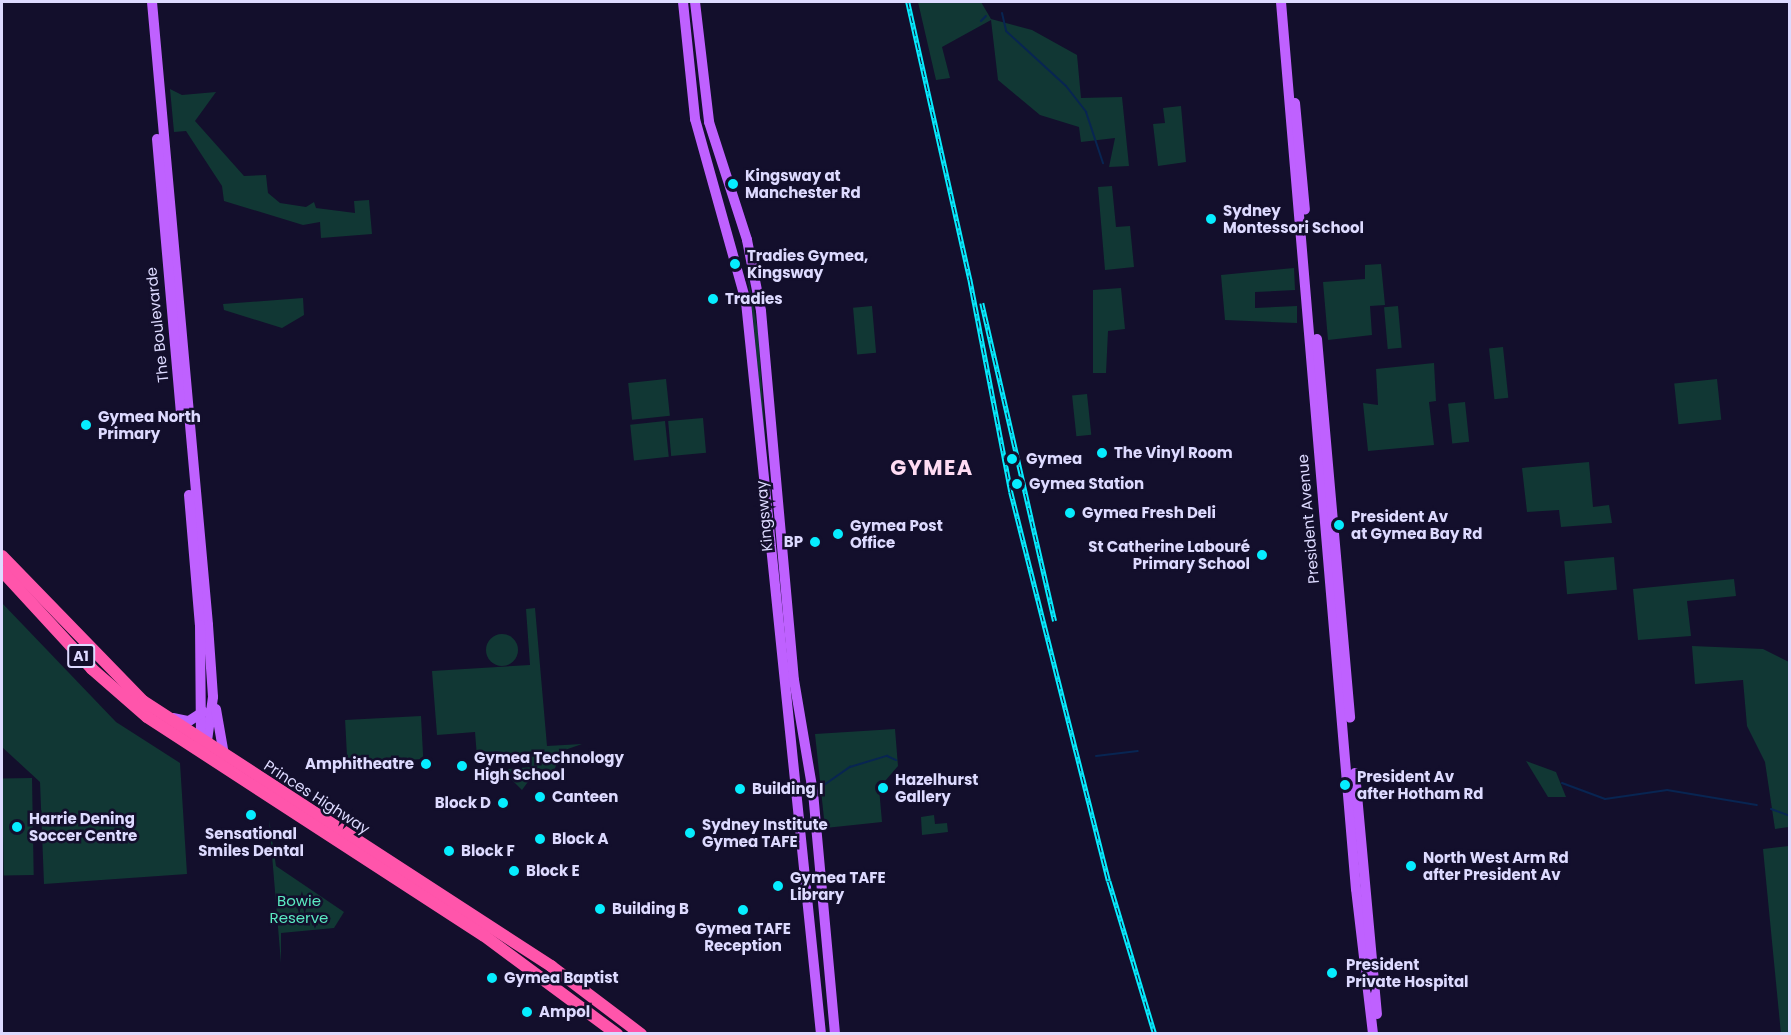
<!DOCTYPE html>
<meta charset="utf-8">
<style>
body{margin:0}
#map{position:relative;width:1791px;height:1035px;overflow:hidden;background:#130f2c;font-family:Poppins,sans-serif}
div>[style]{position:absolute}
.green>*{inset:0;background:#113734;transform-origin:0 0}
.round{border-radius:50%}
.stream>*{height:2px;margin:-1px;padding:0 1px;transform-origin:1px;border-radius:1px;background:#082552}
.major>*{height:10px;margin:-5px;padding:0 5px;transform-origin:5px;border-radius:5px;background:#bf61ff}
.highway>*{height:12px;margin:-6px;padding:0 6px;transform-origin:6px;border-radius:6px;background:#ff55ab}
.rail>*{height:4.5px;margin-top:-2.25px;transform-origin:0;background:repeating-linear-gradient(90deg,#130f2c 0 7px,#06edff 0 14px);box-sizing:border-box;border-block:2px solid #06edff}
.dots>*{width:16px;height:16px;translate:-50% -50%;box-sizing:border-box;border:3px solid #130f2c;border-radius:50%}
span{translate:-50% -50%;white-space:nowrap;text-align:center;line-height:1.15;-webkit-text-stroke:5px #130f2c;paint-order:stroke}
.shield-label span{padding:2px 4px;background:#130f2c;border:2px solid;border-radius:4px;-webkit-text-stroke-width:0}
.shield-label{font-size:14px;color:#dddaff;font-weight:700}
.poi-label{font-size:15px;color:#dddaff;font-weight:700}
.left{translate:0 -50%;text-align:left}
.right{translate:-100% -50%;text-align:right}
.street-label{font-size:15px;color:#dddaff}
.park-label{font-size:15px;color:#5beac2}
.district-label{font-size:21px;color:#ffdcf3;font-weight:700;letter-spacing:1.5px}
.frame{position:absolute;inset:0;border:3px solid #dddaff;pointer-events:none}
</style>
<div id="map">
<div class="green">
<div style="clip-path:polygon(918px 2px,981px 2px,991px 19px,1032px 30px,1077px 55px,1081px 98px,1122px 97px,1129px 166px,1109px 167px,1115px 138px,1081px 142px,1079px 127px,1040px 115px,998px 80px,991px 20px,942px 47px,950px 78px,936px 80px)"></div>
<div style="clip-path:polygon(170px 89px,182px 95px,216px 92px,195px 121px,244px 176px,266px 175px,268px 193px,280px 203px,306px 207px,314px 202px,316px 208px,355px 213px,354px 201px,369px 200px,372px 234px,321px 238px,320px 222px,303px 225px,224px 201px,222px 186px,186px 131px,174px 132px)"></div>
<div style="clip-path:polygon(1181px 106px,1186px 162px,1158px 166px,1153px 124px,1165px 123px,1163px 108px)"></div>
<div style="clip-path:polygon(1112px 186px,1116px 227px,1130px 226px,1134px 267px,1105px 270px,1098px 187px)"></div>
<div style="clip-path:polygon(1381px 264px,1385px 305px,1370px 306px,1372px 335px,1328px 340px,1323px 282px,1365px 279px,1365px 265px)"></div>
<div style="clip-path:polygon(1294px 268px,1295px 290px,1255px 292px,1255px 308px,1297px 306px,1297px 323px,1225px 320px,1221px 275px)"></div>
<div style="clip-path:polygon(747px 271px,758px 332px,769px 493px,753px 318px)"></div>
<div style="clip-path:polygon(1121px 288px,1125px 329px,1108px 331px,1106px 373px,1093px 373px,1093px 290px)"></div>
<div style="clip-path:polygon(303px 298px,304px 315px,282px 328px,224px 310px,223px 304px)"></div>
<div style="left:872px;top:306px;width:47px;height:19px;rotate:85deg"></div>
<div style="left:1398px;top:306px;width:42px;height:14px;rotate:85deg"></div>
<div style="left:1503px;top:347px;width:51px;height:14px;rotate:84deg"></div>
<div style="clip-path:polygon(1434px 363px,1436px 401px,1429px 402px,1434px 445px,1368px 451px,1363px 403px,1378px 405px,1376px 369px)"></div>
<div style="left:666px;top:379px;width:37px;height:38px;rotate:84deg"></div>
<div style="left:1717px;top:379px;width:41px;height:43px;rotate:84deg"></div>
<div style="left:1087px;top:394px;width:41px;height:15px;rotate:84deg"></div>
<div style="left:1465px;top:402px;width:40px;height:17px;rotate:84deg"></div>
<div style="left:703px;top:418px;width:35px;height:35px;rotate:85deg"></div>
<div style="left:665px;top:421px;width:36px;height:35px;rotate:84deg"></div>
<div style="clip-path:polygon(1589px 462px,1593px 507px,1609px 505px,1612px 523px,1561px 527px,1559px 510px,1527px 512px,1522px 468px)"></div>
<div style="left:1614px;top:557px;width:33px;height:50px;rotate:85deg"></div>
<div style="clip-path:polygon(1734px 579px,1736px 596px,1687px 601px,1691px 636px,1638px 640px,1633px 589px)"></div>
<div style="clip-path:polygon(2px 603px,116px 722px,180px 763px,187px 874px,44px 884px,40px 782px,2px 747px)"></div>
<div style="clip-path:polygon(535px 608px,547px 746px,582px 744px,562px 751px,553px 773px,538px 768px,522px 790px,510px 778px,497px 776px,496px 770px,531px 767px,530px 757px,477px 757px,475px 732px,437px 735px,432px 671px,530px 665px,526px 609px)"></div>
<div class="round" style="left:486px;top:634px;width:32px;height:32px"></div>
<div style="clip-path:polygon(1692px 646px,1763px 649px,1789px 662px,1789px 827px,1775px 829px,1765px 762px,1747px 726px,1743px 680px,1695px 684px)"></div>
<div style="left:421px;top:716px;width:43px;height:76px;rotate:87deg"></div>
<div style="clip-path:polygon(895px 729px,898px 766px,879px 788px,882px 822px,825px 828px,815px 734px)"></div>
<div style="clip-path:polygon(1526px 761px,1556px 772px,1566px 797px,1548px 797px)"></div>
<div style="left:32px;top:778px;width:97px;height:30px;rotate:89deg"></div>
<div style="clip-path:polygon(934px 815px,935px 824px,947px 823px,948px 832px,922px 835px,921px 817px)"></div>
<div style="clip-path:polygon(269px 819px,276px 866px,344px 912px,334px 928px,281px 933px,281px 963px)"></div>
<div style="clip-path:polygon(1789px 846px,1790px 1033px,1781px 1034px,1763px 849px)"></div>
</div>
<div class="stream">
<div style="left:1002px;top:13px;width:18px;rotate:77deg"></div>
<div style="left:1006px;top:31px;width:81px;rotate:42.5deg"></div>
<div style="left:1066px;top:86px;width:33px;rotate:52deg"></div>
<div style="left:1086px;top:112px;width:54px;rotate:71.6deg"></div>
<div style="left:981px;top:21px;width:7px;rotate:-45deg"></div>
<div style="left:1096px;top:756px;width:42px;rotate:-6.8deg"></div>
<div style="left:1368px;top:778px;width:40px;rotate:-10deg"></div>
<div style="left:1562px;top:783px;width:46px;rotate:20.4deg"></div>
<div style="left:1605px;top:799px;width:63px;rotate:-8.3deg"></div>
<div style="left:1667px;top:790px;width:91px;rotate:9.5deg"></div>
<div style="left:824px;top:785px;width:32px;rotate:-35deg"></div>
<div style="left:850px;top:767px;width:39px;rotate:-17deg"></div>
<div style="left:887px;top:756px;width:10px;rotate:24deg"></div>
<div style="left:1771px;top:809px;width:20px;rotate:20deg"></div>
</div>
<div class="major">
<div style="left:152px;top:2px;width:626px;rotate:84.86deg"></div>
<div style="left:208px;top:625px;width:72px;rotate:86deg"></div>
<div style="left:213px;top:697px;width:51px;rotate:97.8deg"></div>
<div style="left:683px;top:2px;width:118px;rotate:84.1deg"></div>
<div style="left:695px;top:119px;width:190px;rotate:74.4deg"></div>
<div style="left:746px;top:302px;width:736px;rotate:84.15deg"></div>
<div style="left:695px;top:2px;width:121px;rotate:83.3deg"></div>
<div style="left:709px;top:122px;width:124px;rotate:72.1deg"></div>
<div style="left:747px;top:240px;width:72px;rotate:78.8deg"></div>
<div style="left:761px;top:311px;width:370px;rotate:84.9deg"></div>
<div style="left:794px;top:680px;width:114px;rotate:80.4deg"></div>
<div style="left:813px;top:792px;width:243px;rotate:84.8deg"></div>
<div style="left:1281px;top:2px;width:890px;rotate:85.17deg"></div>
<div style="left:1356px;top:889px;width:146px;rotate:83.3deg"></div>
<div style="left:1295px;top:103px;width:107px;rotate:84.7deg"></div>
<div style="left:157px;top:139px;width:275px;rotate:85deg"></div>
<div style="left:1317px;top:339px;width:380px;rotate:85deg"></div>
<div style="left:189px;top:495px;width:130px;rotate:85.2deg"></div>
<div style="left:200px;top:625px;width:121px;rotate:89.5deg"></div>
<div style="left:216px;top:709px;width:47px;rotate:80.1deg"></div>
<div style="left:173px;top:718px;width:16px;rotate:11deg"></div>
<div style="left:189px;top:721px;width:17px;rotate:-33deg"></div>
<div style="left:1355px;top:773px;width:242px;rotate:84.8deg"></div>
</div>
<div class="highway">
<div style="left:2px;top:556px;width:202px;rotate:45.8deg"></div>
<div style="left:143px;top:701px;width:487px;rotate:33deg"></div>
<div style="left:551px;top:966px;width:113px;rotate:37.1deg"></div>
<div style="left:2px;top:571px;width:133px;rotate:47.4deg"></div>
<div style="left:92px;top:669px;width:73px;rotate:41.1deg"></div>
<div style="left:147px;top:717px;width:401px;rotate:33deg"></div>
<div style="left:483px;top:935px;width:167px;rotate:36.5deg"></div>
</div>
<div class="rail">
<div style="left:908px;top:2px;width:284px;rotate:77.4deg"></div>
<div style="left:970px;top:279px;width:217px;rotate:79.1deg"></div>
<div style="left:1011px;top:492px;width:401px;rotate:75.9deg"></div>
<div style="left:1109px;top:881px;width:160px;rotate:73.3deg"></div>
<div style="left:982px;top:303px;width:326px;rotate:77.1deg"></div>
</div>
<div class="dots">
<div style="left:733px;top:184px;background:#06edff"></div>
<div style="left:1211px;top:219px;background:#06edff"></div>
<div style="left:735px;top:264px;background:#06edff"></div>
<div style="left:713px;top:299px;background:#06edff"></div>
<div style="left:86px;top:425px;background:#06edff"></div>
<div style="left:1102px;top:453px;background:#06edff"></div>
<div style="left:1012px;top:459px;background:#06edff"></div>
<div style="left:1017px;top:484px;background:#06edff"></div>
<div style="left:1070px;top:513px;background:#06edff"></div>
<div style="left:1339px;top:525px;background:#06edff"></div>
<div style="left:838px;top:534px;background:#06edff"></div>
<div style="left:815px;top:542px;background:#06edff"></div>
<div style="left:1262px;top:555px;background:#06edff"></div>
<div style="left:426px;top:764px;background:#06edff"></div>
<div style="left:462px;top:766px;background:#06edff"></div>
<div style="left:1345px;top:785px;background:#06edff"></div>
<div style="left:883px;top:788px;background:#06edff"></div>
<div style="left:740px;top:789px;background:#06edff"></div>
<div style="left:540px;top:797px;background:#06edff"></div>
<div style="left:503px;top:803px;background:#06edff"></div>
<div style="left:251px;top:815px;background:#06edff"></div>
<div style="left:17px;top:827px;background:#06edff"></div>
<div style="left:690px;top:833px;background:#06edff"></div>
<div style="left:540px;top:839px;background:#06edff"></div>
<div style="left:449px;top:851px;background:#06edff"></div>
<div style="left:1411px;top:866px;background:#06edff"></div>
<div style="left:514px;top:871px;background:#06edff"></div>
<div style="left:778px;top:886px;background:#06edff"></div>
<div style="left:600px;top:909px;background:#06edff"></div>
<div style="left:743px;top:910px;background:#06edff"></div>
<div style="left:1332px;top:973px;background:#06edff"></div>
<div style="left:492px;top:978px;background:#06edff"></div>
<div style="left:527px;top:1012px;background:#06edff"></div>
</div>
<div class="shield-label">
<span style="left:81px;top:656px">A1</span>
</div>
<div class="poi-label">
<span class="left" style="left:745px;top:184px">Kingsway at<br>Manchester Rd</span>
<span class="left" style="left:1223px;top:219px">Sydney<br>Montessori School</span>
<span class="left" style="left:747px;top:264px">Tradies Gymea,<br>Kingsway</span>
<span class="left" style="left:725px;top:299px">Tradies</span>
<span class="left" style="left:98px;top:425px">Gymea North<br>Primary</span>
<span class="left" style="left:1114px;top:453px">The Vinyl Room</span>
<span class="left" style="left:1026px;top:459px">Gymea</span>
<span class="left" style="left:1029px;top:484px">Gymea Station</span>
<span class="left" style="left:1082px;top:513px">Gymea Fresh Deli</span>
<span class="left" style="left:1351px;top:525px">President Av<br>at Gymea Bay Rd</span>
<span class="left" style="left:850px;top:534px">Gymea Post<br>Office</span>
<span class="right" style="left:803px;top:542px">BP</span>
<span class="right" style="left:1250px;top:555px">St Catherine Labouré<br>Primary School</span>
<span class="left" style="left:474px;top:766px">Gymea Technology<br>High School</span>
<span class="right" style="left:414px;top:764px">Amphitheatre</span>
<span class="left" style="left:1357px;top:785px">President Av<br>after Hotham Rd</span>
<span class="left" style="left:895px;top:788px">Hazelhurst<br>Gallery</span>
<span class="left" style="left:752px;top:789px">Building I</span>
<span class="left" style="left:552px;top:797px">Canteen</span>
<span class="right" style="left:491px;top:803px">Block D</span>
<span class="left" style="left:29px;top:827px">Harrie Dening<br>Soccer Centre</span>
<span class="left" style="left:702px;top:833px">Sydney Institute<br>Gymea TAFE</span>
<span style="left:251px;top:842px">Sensational<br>Smiles Dental</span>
<span class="left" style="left:552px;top:839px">Block A</span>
<span class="left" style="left:461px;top:851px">Block F</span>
<span class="left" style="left:1423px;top:866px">North West Arm Rd<br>after President Av</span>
<span class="left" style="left:526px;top:871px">Block E</span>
<span class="left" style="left:790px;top:886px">Gymea TAFE<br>Library</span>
<span class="left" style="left:612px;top:909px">Building B</span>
<span style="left:743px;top:937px">Gymea TAFE<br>Reception</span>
<span class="left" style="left:1346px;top:973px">President<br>Private Hospital</span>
<span class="left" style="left:504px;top:978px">Gymea Baptist</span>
<span class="left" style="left:539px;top:1012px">Ampol</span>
</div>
<div class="street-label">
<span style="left:157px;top:325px;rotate:-96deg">The Boulevarde</span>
<span style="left:764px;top:516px;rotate:-95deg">Kingsway</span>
<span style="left:1308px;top:519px;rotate:-95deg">President Avenue</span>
<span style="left:317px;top:797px;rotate:33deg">Princes Highway</span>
</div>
<div class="park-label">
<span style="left:299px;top:909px">Bowie<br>Reserve</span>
</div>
<div class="district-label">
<span style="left:932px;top:468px">GYMEA</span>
</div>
<div class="frame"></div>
</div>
